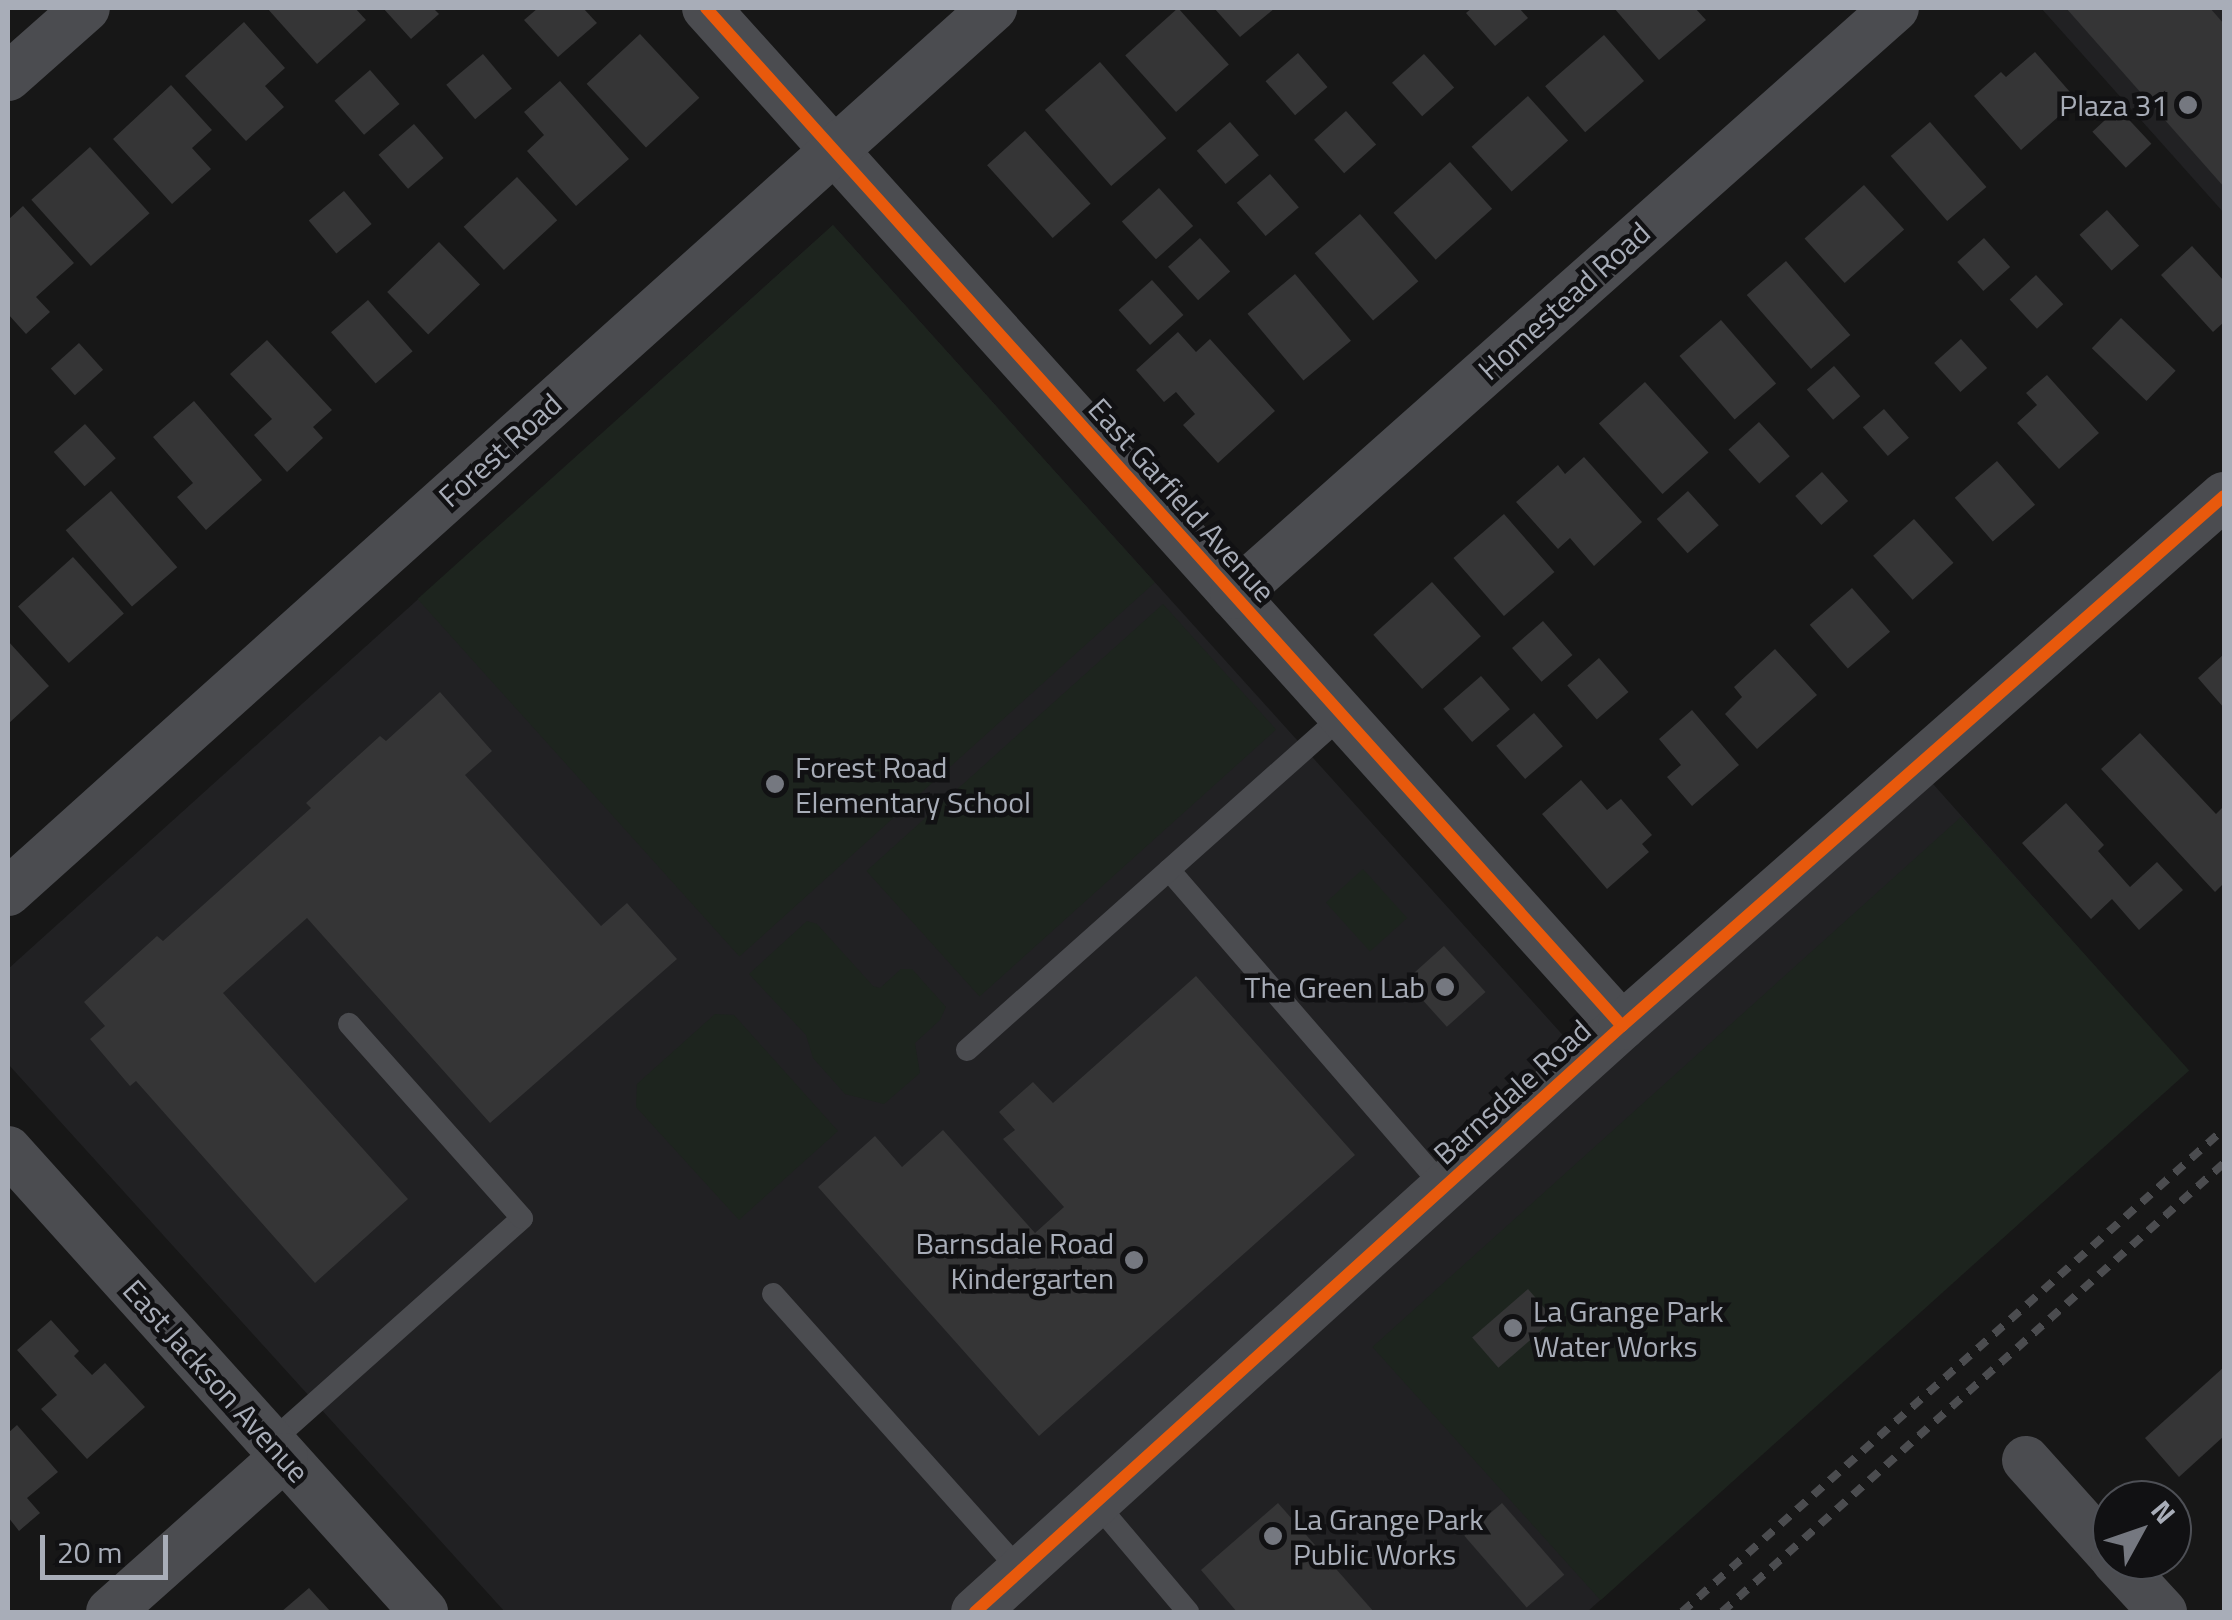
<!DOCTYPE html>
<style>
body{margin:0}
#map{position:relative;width:2232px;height:1620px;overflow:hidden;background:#171717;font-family:"Titillium Web",sans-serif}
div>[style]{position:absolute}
.built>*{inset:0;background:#212123}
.green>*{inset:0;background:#1d241e;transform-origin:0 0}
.building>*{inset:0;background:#353536;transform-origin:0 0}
.service>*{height:22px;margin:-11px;padding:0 11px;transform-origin:11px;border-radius:11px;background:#4b4c50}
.minor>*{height:48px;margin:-24px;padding:0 24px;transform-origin:24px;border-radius:24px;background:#4b4c50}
.rail>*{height:8px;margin-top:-4px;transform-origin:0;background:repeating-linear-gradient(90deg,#4b4c4f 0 12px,transparent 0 22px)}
.cycleway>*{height:12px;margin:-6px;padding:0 6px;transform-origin:6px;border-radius:6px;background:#e8590c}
.dots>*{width:28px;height:28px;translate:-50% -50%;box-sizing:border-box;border:5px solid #111113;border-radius:50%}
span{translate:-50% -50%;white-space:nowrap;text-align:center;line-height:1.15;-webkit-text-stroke:9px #111113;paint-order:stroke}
.poi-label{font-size:30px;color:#a8adb8}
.right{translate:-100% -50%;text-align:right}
.left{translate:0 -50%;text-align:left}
.street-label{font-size:30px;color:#a8adb8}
.frame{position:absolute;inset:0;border:10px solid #a8adb8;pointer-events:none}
.north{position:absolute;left:2092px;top:1480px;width:100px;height:100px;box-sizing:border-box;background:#111113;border:2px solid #4d4f55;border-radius:50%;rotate:50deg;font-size:28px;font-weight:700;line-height:40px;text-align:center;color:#a8adb8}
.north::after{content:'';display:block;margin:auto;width:35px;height:45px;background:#757880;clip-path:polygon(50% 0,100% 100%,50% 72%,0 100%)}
.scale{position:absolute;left:40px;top:1535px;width:128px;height:45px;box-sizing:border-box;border:5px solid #a8adb8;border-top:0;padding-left:12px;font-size:30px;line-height:35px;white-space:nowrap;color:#a8adb8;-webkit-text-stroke:8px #111113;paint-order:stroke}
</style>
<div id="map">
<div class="built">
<div style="clip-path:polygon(2041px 8px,2224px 8px,2224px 213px)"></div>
<div style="clip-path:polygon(833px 225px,1569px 1042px,1910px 758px,2188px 1071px,1587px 1612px,505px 1612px,8px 1064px,8px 969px)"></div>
</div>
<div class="green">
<div style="left:833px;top:225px;width:481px;height:559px;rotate:48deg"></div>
<div style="left:1163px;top:604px;width:169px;height:399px;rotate:48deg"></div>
<div style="left:1961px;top:817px;width:341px;height:792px;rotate:48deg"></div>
<div style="left:1363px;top:869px;width:66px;height:50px;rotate:48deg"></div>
<div style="clip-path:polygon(807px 921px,817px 924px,873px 986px,880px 988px,901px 969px,912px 969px,946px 1007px,940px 1020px,915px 1043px,920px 1073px,884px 1104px,845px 1094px,813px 1058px,806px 1035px,749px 974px)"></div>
<div style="clip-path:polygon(715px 1014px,734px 1015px,838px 1131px,739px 1220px,636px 1107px,637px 1084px)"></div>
</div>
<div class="building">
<div style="clip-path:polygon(267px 8px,355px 8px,366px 20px,317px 64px)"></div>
<div style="clip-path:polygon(383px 8px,433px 8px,439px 14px,411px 39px)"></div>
<div style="clip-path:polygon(538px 8px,583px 8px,597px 23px,558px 57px,524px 20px)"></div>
<div style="left:1178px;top:8px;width:76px;height:71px;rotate:48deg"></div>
<div style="clip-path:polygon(1214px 8px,1275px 8px,1240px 37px)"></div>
<div style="clip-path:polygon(1472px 8px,1519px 8px,1528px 18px,1495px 46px,1466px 13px)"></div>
<div style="clip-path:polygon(1614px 8px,1695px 8px,1706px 20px,1659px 60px)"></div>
<div style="clip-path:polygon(2066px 8px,2210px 8px,2224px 24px,2224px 187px)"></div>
<div style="clip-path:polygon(244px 22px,285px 68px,265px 86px,284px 107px,246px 141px,185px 76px)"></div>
<div style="left:640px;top:34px;width:87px;height:73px;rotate:47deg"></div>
<div style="left:1604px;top:35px;width:61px;height:78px;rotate:49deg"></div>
<div style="clip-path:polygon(2035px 52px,2077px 100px,2021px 150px,1974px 96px,2001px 72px,2006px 77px)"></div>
<div style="left:1298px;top:53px;width:45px;height:43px;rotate:49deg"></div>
<div style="left:483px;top:54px;width:45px;height:48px;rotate:50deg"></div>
<div style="left:1424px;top:54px;width:45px;height:43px;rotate:48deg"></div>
<div style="left:1100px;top:62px;width:101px;height:73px;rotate:49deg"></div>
<div style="left:370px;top:70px;width:45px;height:47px;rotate:49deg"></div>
<div style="clip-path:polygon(560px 81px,629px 159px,576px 206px,527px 151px,544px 135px,524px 112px)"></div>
<div style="clip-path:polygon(171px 85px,212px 130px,192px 148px,211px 169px,172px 204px,113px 139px)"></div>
<div style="left:1528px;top:96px;width:60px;height:76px;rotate:48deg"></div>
<div style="left:2118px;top:108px;width:49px;height:35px;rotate:47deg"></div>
<div style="left:1346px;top:111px;width:45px;height:43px;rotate:48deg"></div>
<div style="left:1230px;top:122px;width:44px;height:44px;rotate:49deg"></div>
<div style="left:1930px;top:122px;width:86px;height:52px;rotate:49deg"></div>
<div style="left:414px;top:124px;width:45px;height:47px;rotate:49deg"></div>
<div style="left:1025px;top:131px;width:98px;height:51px;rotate:48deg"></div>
<div style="left:90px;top:147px;width:89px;height:79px;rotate:48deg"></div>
<div style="left:1450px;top:162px;width:63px;height:76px;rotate:48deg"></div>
<div style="left:1270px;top:174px;width:44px;height:44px;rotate:49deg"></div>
<div style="left:517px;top:177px;width:59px;height:73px;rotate:47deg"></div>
<div style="left:1864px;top:185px;width:60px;height:80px;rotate:48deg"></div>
<div style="left:1159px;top:188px;width:51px;height:50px;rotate:48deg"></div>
<div style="left:344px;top:191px;width:43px;height:46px;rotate:50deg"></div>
<div style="clip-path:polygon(23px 206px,74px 263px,36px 297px,50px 312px,26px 334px,8px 314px,8px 220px)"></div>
<div style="left:2107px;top:210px;width:48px;height:37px;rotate:48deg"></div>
<div style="left:1360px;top:214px;width:89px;height:60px;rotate:49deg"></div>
<div style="left:1200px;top:238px;width:45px;height:43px;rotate:48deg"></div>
<div style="left:1984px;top:238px;width:39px;height:36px;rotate:48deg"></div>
<div style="left:439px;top:242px;width:59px;height:72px;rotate:46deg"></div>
<div style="clip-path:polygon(2192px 246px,2224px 281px,2224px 322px,2213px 332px,2161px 275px)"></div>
<div style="left:1786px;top:261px;width:98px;height:52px;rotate:49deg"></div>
<div style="left:1295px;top:274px;width:87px;height:62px;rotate:50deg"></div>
<div style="left:2036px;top:275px;width:40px;height:36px;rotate:47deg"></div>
<div style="left:1152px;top:280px;width:47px;height:45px;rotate:48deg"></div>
<div style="left:368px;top:300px;width:68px;height:49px;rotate:49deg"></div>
<div style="left:2121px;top:318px;width:76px;height:42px;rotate:44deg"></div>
<div style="left:1721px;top:320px;width:84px;height:55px;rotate:49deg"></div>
<div style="clip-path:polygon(1178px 332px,1196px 352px,1210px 339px,1275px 411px,1218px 463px,1183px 425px,1195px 414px,1176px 392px,1164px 402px,1136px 370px)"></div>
<div style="left:1961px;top:339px;width:39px;height:36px;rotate:48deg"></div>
<div style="clip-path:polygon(267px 340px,332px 410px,313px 427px,323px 438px,287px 472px,254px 435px,272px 419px,230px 374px)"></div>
<div style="left:79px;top:343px;width:36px;height:38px;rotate:48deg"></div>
<div style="left:1834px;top:366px;width:40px;height:36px;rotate:49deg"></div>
<div style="clip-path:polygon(2047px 375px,2099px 433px,2059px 469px,2017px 423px,2037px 405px,2026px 393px)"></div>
<div style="left:1645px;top:382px;width:95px;height:62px;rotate:48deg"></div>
<div style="clip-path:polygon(194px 401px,262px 480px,206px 530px,177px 497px,193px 483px,153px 437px)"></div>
<div style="left:1884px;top:409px;width:38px;height:28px;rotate:49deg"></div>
<div style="left:1759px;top:422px;width:46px;height:41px;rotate:48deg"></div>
<div style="left:85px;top:424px;width:46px;height:42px;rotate:48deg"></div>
<div style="clip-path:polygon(1584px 457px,1642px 522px,1594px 566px,1570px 538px,1558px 549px,1516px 502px,1558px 465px,1565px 474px)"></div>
<div style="left:1997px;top:461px;width:58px;height:56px;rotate:49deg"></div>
<div style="left:1822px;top:472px;width:39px;height:36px;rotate:48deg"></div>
<div style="left:111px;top:491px;width:101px;height:60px;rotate:49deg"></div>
<div style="left:1688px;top:491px;width:46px;height:42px;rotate:48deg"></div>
<div style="left:1504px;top:514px;width:77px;height:67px;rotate:49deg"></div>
<div style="left:1914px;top:519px;width:59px;height:55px;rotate:48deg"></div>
<div style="left:73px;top:557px;width:76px;height:74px;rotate:48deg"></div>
<div style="left:1432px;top:582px;width:73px;height:79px;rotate:48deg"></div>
<div style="left:1852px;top:588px;width:58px;height:56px;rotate:49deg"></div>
<div style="left:1543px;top:621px;width:45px;height:41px;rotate:49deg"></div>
<div style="clip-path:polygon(8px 641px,49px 686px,8px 724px)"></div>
<div style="clip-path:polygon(1775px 649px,1817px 695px,1757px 749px,1725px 714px,1742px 697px,1734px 687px)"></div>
<div style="clip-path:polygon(2224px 654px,2224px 708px,2198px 678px)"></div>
<div style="left:1599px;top:658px;width:45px;height:42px;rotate:49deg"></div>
<div style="left:1481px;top:676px;width:44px;height:50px;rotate:49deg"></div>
<div style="clip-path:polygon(440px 692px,492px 751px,465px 775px,601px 926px,627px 903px,677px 959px,490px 1123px,307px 918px,223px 993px,408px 1199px,315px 1283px,136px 1081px,130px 1086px,90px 1039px,105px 1026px,84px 1002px,157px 936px,163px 941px,311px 808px,306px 803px,380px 736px,386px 741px)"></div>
<div style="clip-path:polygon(1692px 710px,1739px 765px,1692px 806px,1667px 777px,1681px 765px,1659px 739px)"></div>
<div style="left:1534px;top:713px;width:44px;height:50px;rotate:49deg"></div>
<div style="clip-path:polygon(2140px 733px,2216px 814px,2224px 806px,2224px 883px,2215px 892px,2101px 769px)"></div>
<div style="clip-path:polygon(1581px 780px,1607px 810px,1621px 799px,1652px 835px,1642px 844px,1649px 852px,1607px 889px,1542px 814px)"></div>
<div style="clip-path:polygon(2066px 803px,2104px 845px,2098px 851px,2130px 887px,2157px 862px,2183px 890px,2139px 930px,2112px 899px,2091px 919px,2022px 843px)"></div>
<div style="left:1444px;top:946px;width:62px;height:52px;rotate:48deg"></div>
<div style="clip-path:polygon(1196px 976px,1355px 1155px,1039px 1436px,818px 1187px,875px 1136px,902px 1167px,943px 1130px,1035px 1233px,1064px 1207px,1003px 1139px,1015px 1130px,999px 1112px,1033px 1082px,1053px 1103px)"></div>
<div style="left:1528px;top:1289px;width:40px;height:74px;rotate:49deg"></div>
<div style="clip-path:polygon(51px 1320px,79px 1351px,74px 1356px,92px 1375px,105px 1363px,145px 1407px,87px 1459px,41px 1409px,57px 1395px,17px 1350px)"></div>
<div style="clip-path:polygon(2224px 1367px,2224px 1436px,2179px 1477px,2145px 1438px)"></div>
<div style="clip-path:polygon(17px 1425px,58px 1472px,27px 1498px,40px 1513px,19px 1531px,8px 1517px,8px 1433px)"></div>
<div style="clip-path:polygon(1278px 1503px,1374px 1612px,1237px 1612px,1201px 1570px)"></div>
<div style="left:1502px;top:1503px;width:95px;height:50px;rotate:49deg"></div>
<div style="clip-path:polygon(309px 1588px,331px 1612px,281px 1612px)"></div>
</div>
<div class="service">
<div style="left:1169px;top:870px;width:420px;rotate:49.1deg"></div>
<div style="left:967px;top:1050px;width:502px;rotate:-41.69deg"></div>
<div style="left:773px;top:1294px;width:372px;rotate:48.2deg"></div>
<div style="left:271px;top:1442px;width:336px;rotate:-41.7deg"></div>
<div style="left:522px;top:1218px;width:260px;rotate:-131.7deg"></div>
<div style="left:1096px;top:1503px;width:143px;rotate:49.8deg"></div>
</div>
<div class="minor">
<div style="left:706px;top:8px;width:1369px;rotate:48.02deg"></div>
<div style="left:8px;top:77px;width:104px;rotate:-41.5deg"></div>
<div style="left:1234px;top:595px;width:884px;rotate:-41.61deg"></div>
<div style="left:8px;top:892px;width:1324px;rotate:-41.91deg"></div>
<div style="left:8px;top:1150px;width:622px;rotate:48deg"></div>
<div style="left:2026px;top:1460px;width:129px;rotate:48.1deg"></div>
<div style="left:2115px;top:1560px;width:71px;rotate:47.3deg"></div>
<div style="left:110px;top:1612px;width:233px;rotate:-41.7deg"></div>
<div style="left:975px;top:1612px;width:873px;rotate:-42.17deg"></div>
<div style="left:1622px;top:1026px;width:802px;rotate:-41.36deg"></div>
</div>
<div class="rail">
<div style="left:1682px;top:1612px;width:726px;rotate:-41.71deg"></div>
<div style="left:1722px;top:1612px;width:674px;rotate:-41.81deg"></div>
</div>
<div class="cycleway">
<div style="left:706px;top:8px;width:1369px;rotate:48.02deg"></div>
<div style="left:975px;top:1612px;width:873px;rotate:-42.17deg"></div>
<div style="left:1622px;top:1026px;width:802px;rotate:-41.36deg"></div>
</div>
<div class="dots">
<div style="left:2188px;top:105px;background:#757880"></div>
<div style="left:775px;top:784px;background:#757880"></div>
<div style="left:1445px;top:987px;background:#757880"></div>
<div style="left:1134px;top:1260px;background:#757880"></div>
<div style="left:1513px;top:1328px;background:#757880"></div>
<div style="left:1273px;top:1536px;background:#757880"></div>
</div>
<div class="poi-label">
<span class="right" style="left:2168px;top:105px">Plaza 31</span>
<span class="left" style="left:795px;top:784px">Forest Road<br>Elementary School</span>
<span class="right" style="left:1425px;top:987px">The Green Lab</span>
<span class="right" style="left:1114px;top:1260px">Barnsdale Road<br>Kindergarten</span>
<span class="left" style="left:1533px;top:1328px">La Grange Park<br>Water Works</span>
<span class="left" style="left:1293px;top:1536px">La Grange Park<br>Public Works</span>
</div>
<div class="street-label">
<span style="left:1564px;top:301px;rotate:-42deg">Homestead Road</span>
<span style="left:500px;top:450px;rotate:-42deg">Forest Road</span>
<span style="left:1182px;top:500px;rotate:48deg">East Garfield Avenue</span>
<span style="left:1512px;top:1092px;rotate:-42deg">Barnsdale Road</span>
<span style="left:216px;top:1381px;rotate:48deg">East Jackson Avenue</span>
</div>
<div class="frame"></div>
<div class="north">N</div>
<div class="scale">20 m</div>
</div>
